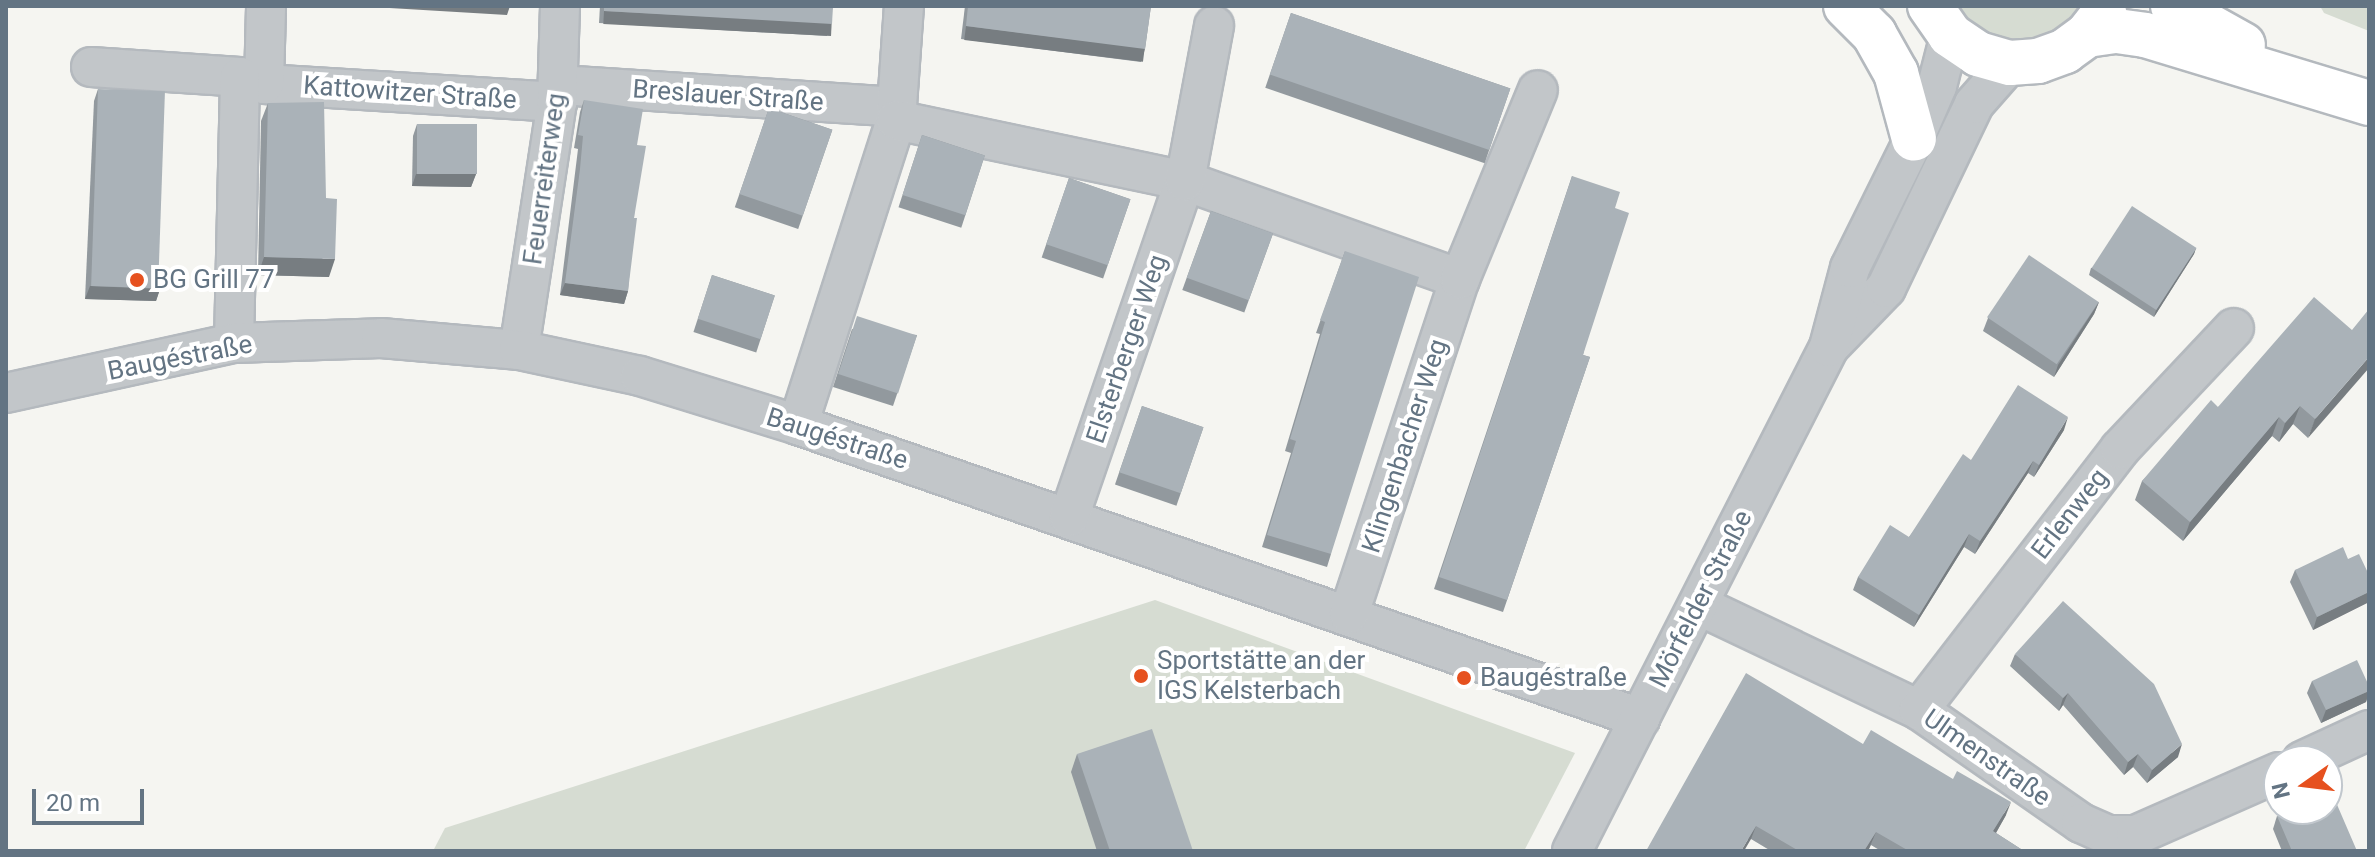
<!DOCTYPE html>
<meta charset="utf-8">
<style>
body{margin:0}
#map{position:relative;width:2375px;height:857px;overflow:hidden;background:#f5f5f1;font-family:Roboto,sans-serif}
div>[style]{position:absolute}
.green>*{inset:0;background:#d6dcd2}
.roads{filter:drop-shadow(2px 0 #b4b9be) drop-shadow(-2px 0 #b4b9be) drop-shadow(0 2px #b4b9be) drop-shadow(0 -2px #b4b9be)}
.minor>*{height:38px;margin:-19px;padding:0 19px;transform-origin:19px;border-radius:19px;background:#c2c6c9}
.secondary>*{height:44px;margin:-22px;padding:0 22px;transform-origin:22px;border-radius:22px;background:#fff}
.wall>*{inset:0;background:#92999e;transform-origin:0 0}
.shaded-wall>*{inset:0;background:#777d81;transform-origin:0 0}
.building>*{inset:0;background:#aab2b8;transform-origin:0 0}
.dots>*{width:22px;height:22px;translate:-50% -50%;box-sizing:border-box;border:4px solid #fff;border-radius:50%}
span{translate:-50% -50%;white-space:nowrap;text-align:center;line-height:1.15;-webkit-text-stroke:8px #fff;paint-order:stroke}
.street-label{font-size:26px;color:#637483}
.poi-label{font-size:26px;color:#637483}
.left{translate:0 -50%;text-align:left}
.frame{position:absolute;inset:0;border:8px solid #637483;pointer-events:none}
.north{position:absolute;left:2263px;top:745px;width:80px;height:80px;box-sizing:border-box;background:#fff;border:2px solid #c1c7cd;border-radius:50%;rotate:256deg;font-size:22px;font-weight:700;line-height:32px;text-align:center;color:#637483}
.north::after{content:'';display:block;margin:auto;width:28px;height:36px;background:#e6511f;clip-path:polygon(50% 0,100% 100%,50% 72%,0 100%)}
.scale{position:absolute;left:32px;top:789px;width:112px;height:36px;box-sizing:border-box;border:4px solid #637483;border-top:0;padding-left:10px;font-size:24px;line-height:28px;white-space:nowrap;color:#637483;-webkit-text-stroke:6px #fff;paint-order:stroke}
</style>
<div id="map">
<div class="green">
<div style="clip-path:polygon(1953px 6px,2082px 6px,2066px 24px,2044px 36px,2020px 41px,1995px 38px,1973px 28px)"></div>
<div style="clip-path:polygon(2320px 6px,2369px 6px,2369px 31px,2324px 13px)"></div>
<div style="clip-path:polygon(1155px 600px,1575px 753px,1524px 851px,433px 851px,445px 828px)"></div>
</div>
<div class="roads">
<div class="minor">
<div style="left:91px;top:67px;width:149px;rotate:3.8deg"></div>
<div style="left:240px;top:77px;width:25px;rotate:16deg"></div>
<div style="left:264px;top:84px;width:294px;rotate:3.5deg"></div>
<div style="left:264px;top:84px;width:78px;rotate:-88.5deg"></div>
<div style="left:559px;top:85px;width:339px;rotate:3.7deg"></div>
<div style="left:896px;top:120px;width:114px;rotate:-86deg"></div>
<div style="left:234px;top:343px;width:266px;rotate:-88.7deg"></div>
<div style="left:1831px;top:345px;width:79px;rotate:-46deg"></div>
<div style="left:1886px;top:288px;width:204px;rotate:-64.4deg"></div>
<div style="left:1974px;top:104px;width:55px;rotate:-48.7deg"></div>
<div style="left:519px;top:350px;width:251px;rotate:-81.3deg"></div>
<div style="left:557px;top:102px;width:96px;rotate:-88.2deg"></div>
<div style="left:6px;top:393px;width:233px;rotate:-12.4deg"></div>
<div style="left:234px;top:343px;width:147px;rotate:-1.9deg"></div>
<div style="left:381px;top:338px;width:139px;rotate:5deg"></div>
<div style="left:519px;top:350px;width:124px;rotate:12.1deg"></div>
<div style="left:640px;top:376px;width:165px;rotate:17.2deg"></div>
<div style="left:798px;top:425px;width:892px;rotate:19.19deg"></div>
<div style="left:798px;top:425px;width:320px;rotate:-72.2deg"></div>
<div style="left:896px;top:120px;width:295px;rotate:11.9deg"></div>
<div style="left:1185px;top:181px;width:292px;rotate:19.6deg"></div>
<div style="left:1069px;top:517px;width:355px;rotate:-71deg"></div>
<div style="left:1185px;top:181px;width:158px;rotate:-79.4deg"></div>
<div style="left:1698px;top:605px;width:245px;rotate:25.4deg"></div>
<div style="left:1919px;top:710px;width:198px;rotate:34.9deg"></div>
<div style="left:2081px;top:823px;width:30px;rotate:24deg"></div>
<div style="left:2108px;top:835px;width:28px"></div>
<div style="left:2136px;top:835px;width:156px;rotate:-23.8deg"></div>
<div style="left:1349px;top:614px;width:353px;rotate:-71.7deg"></div>
<div style="left:1460px;top:279px;width:204px;rotate:-67.6deg"></div>
<div style="left:1919px;top:710px;width:329px;rotate:-52.4deg"></div>
<div style="left:2120px;top:449px;width:166px;rotate:-46.7deg"></div>
<div style="left:2302px;top:761px;width:74px;rotate:-24.8deg"></div>
<div style="left:1572px;top:851px;width:566px;rotate:-62.98deg"></div>
<div style="left:1829px;top:347px;width:82px;rotate:-75.1deg"></div>
<div style="left:1850px;top:268px;width:144px;rotate:-63.6deg"></div>
<div style="left:1914px;top:139px;width:58px;rotate:-66.5deg"></div>
<div style="left:1937px;top:86px;width:53px;rotate:-75.7deg"></div>
</div>
<div class="secondary">
<div style="left:1846px;top:6px;width:40px;rotate:45deg"></div>
<div style="left:1874px;top:34px;width:45px;rotate:60.6deg"></div>
<div style="left:1896px;top:73px;width:68px;rotate:74.7deg"></div>
<div style="left:1930px;top:6px;width:35px;rotate:55deg"></div>
<div style="left:1950px;top:35px;width:34px;rotate:34deg"></div>
<div style="left:1978px;top:54px;width:33px;rotate:16deg"></div>
<div style="left:2010px;top:63px;width:28px;rotate:-4deg"></div>
<div style="left:2038px;top:61px;width:29px;rotate:-20deg"></div>
<div style="left:2065px;top:51px;width:27px;rotate:-36deg"></div>
<div style="left:2087px;top:35px;width:28px;rotate:-52deg"></div>
<div style="left:2173px;top:6px;width:80px;rotate:29.1deg"></div>
<div style="left:2087px;top:35px;width:30px;rotate:-8deg"></div>
<div style="left:2117px;top:31px;width:28px;rotate:8deg"></div>
<div style="left:2145px;top:35px;width:234px;rotate:16.9deg"></div>
</div>
</div>
<div class="wall">
<div style="clip-path:polygon(600px 6px,833px 6px,827px 36px,599px 23px)"></div>
<div style="clip-path:polygon(965px 6px,1151px 6px,1145px 49px,1141px 62px,961px 39px)"></div>
<div style="left:1291px;top:13px;width:232px;height:79px;rotate:19deg"></div>
<div style="clip-path:polygon(98px 89px,160px 289px,156px 301px,85px 299px,94px 101px)"></div>
<div style="clip-path:polygon(584px 100px,637px 145px,634px 218px,628px 291px,624px 304px,560px 295px,578px 149px,574px 148px,580px 112px)"></div>
<div style="clip-path:polygon(268px 103px,329px 277px,258px 275px,261px 121px)"></div>
<div style="left:769px;top:108px;width:67px;height:105px;rotate:19deg"></div>
<div style="clip-path:polygon(417px 124px,476px 174px,471px 187px,412px 186px,413px 136px)"></div>
<div style="left:922px;top:135px;width:66px;height:76px;rotate:18deg"></div>
<div style="clip-path:polygon(1572px 176px,1615px 208px,1583px 355px,1590px 357px,1503px 612px,1434px 589px)"></div>
<div style="left:1069px;top:178px;width:65px;height:84px;rotate:19deg"></div>
<div style="left:1211px;top:211px;width:66px;height:84px;rotate:20deg"></div>
<div style="clip-path:polygon(2196px 248px,2194px 254px,2154px 317px,2089px 275px,2091px 268px)"></div>
<div style="clip-path:polygon(1345px 251px,1331px 554px,1327px 567px,1262px 547px,1291px 453px,1285px 451px,1320px 334px,1316px 333px)"></div>
<div style="left:712px;top:275px;width:66px;height:60px;rotate:18deg"></div>
<div style="clip-path:polygon(2099px 302px,2094px 314px,2054px 377px,1983px 331px,1988px 318px)"></div>
<div style="clip-path:polygon(852px 329px,917px 335px,893px 406px,833px 387px)"></div>
<div style="clip-path:polygon(2352px 330px,2308px 438px,2293px 424px,2279px 442px,2272px 436px,2183px 541px,2135px 500px,2142px 481px,2218px 407px)"></div>
<div style="left:1142px;top:406px;width:65px;height:83px;rotate:19deg"></div>
<div style="clip-path:polygon(2064px 430px,2034px 477px,2028px 473px,1975px 554px,1964px 547px,1914px 627px,1853px 590px,1858px 577px,1909px 537px,1971px 460px)"></div>
<div style="clip-path:polygon(2348px 559px,2369px 575px,2369px 602px,2313px 630px,2290px 582px,2295px 570px)"></div>
<div style="clip-path:polygon(2015px 654px,2178px 757px,2147px 783px,2133px 767px,2124px 775px,2063px 705px,2059px 711px,2010px 666px)"></div>
<div style="clip-path:polygon(2312px 681px,2369px 686px,2369px 694px,2366px 702px,2321px 723px,2307px 693px)"></div>
<div style="clip-path:polygon(1863px 744px,2006px 815px,1996px 833px,2024px 851px,1881px 851px,1871px 845px,1868px 851px,1771px 851px,1751px 839px,1646px 851px)"></div>
<div style="clip-path:polygon(1077px 754px,1193px 851px,1097px 851px,1071px 772px)"></div>
<div style="clip-path:polygon(2277px 816px,2357px 851px,2282px 851px,2273px 829px)"></div>
</div>
<div class="shaded-wall">
<div style="clip-path:polygon(356px 6px,510px 6px,507px 15px)"></div>
<div style="left:604px;top:11px;width:228px;height:13px;rotate:3deg"></div>
<div style="left:966px;top:26px;width:180px;height:14px;rotate:7deg"></div>
<div style="clip-path:polygon(416px 174px,476px 174px,471px 187px,412px 186px)"></div>
<div style="clip-path:polygon(2196px 248px,2194px 254px,2154px 317px,2156px 310px)"></div>
<div style="clip-path:polygon(264px 257px,335px 259px,329px 277px,258px 275px)"></div>
<div style="clip-path:polygon(565px 283px,628px 291px,624px 304px,560px 295px)"></div>
<div style="clip-path:polygon(90px 286px,160px 289px,156px 301px,85px 299px)"></div>
<div style="clip-path:polygon(2099px 302px,2094px 314px,2054px 377px,2058px 365px)"></div>
<div style="clip-path:polygon(2369px 357px,2369px 368px,2308px 438px,2315px 419px)"></div>
<div style="clip-path:polygon(2300px 406px,2293px 424px,2279px 442px,2285px 423px)"></div>
<div style="clip-path:polygon(2068px 417px,2064px 430px,2034px 477px,2039px 465px)"></div>
<div style="clip-path:polygon(2279px 417px,2272px 436px,2183px 541px,2190px 522px)"></div>
<div style="clip-path:polygon(2033px 461px,2028px 473px,1975px 554px,1980px 541px)"></div>
<div style="clip-path:polygon(1969px 534px,1964px 547px,1914px 627px,1919px 615px)"></div>
<div style="clip-path:polygon(2369px 592px,2369px 602px,2313px 630px,2317px 617px)"></div>
<div style="clip-path:polygon(2369px 691px,2366px 702px,2321px 723px,2326px 710px)"></div>
<div style="clip-path:polygon(2068px 693px,2063px 705px,2059px 711px,2063px 698px)"></div>
<div style="clip-path:polygon(2182px 744px,2178px 757px,2147px 783px,2152px 770px)"></div>
<div style="clip-path:polygon(2138px 754px,2133px 767px,2124px 775px,2128px 762px)"></div>
<div style="clip-path:polygon(2011px 802px,2006px 815px,1989px 845px,1993px 831px)"></div>
<div style="clip-path:polygon(1756px 826px,1751px 839px,1744px 851px,1741px 851px)"></div>
<div style="clip-path:polygon(1876px 832px,1868px 851px,1864px 851px)"></div>
</div>
<div class="building">
<div style="clip-path:polygon(604px 6px,833px 6px,832px 24px,604px 11px)"></div>
<div style="clip-path:polygon(968px 6px,1151px 6px,1145px 49px,966px 26px)"></div>
<div style="left:1291px;top:13px;width:232px;height:65px;rotate:19deg"></div>
<div style="left:98px;top:89px;width:67px;height:197px;rotate:2deg"></div>
<div style="clip-path:polygon(584px 100px,643px 109px,637px 145px,646px 146px,634px 218px,637px 218px,628px 291px,565px 283px,580px 169px,583px 136px,578px 135px)"></div>
<div style="clip-path:polygon(324px 102px,326px 198px,337px 199px,335px 259px,264px 257px,268px 103px)"></div>
<div style="left:769px;top:108px;width:67px;height:91px;rotate:19deg"></div>
<div style="left:417px;top:124px;width:60px;height:50px"></div>
<div style="left:922px;top:135px;width:66px;height:63px;rotate:18deg"></div>
<div style="clip-path:polygon(1572px 176px,1620px 192px,1615px 208px,1629px 213px,1583px 355px,1590px 357px,1507px 600px,1439px 577px)"></div>
<div style="left:1069px;top:178px;width:65px;height:70px;rotate:19deg"></div>
<div style="left:2132px;top:206px;width:77px;height:74px;rotate:33deg"></div>
<div style="left:1211px;top:211px;width:66px;height:71px;rotate:20deg"></div>
<div style="clip-path:polygon(1345px 251px,1419px 277px,1331px 554px,1267px 535px,1296px 441px,1290px 439px,1325px 322px,1320px 320px)"></div>
<div style="left:2029px;top:255px;width:84px;height:75px;rotate:34deg"></div>
<div style="left:712px;top:275px;width:66px;height:46px;rotate:18deg"></div>
<div style="clip-path:polygon(2314px 297px,2352px 330px,2369px 309px,2369px 357px,2315px 419px,2300px 406px,2285px 423px,2279px 417px,2190px 522px,2142px 481px,2211px 400px,2218px 407px)"></div>
<div style="left:857px;top:316px;width:63px;height:61px;rotate:18deg"></div>
<div style="clip-path:polygon(2018px 385px,2068px 417px,2039px 465px,2033px 461px,1980px 541px,1969px 534px,1919px 615px,1858px 577px,1890px 525px,1909px 537px,1963px 454px,1971px 460px)"></div>
<div style="left:1142px;top:406px;width:65px;height:70px;rotate:19deg"></div>
<div style="clip-path:polygon(2343px 547px,2348px 559px,2359px 554px,2369px 575px,2369px 592px,2317px 617px,2295px 570px)"></div>
<div style="clip-path:polygon(2063px 601px,2154px 684px,2182px 744px,2152px 770px,2138px 754px,2128px 762px,2068px 693px,2063px 698px,2015px 654px)"></div>
<div style="clip-path:polygon(2357px 660px,2369px 686px,2369px 691px,2326px 710px,2312px 681px)"></div>
<div style="clip-path:polygon(1746px 673px,1863px 744px,1871px 730px,1953px 779px,1957px 771px,2011px 802px,1993px 831px,2024px 851px,1909px 851px,1876px 832px,1864px 851px,1799px 851px,1756px 826px,1741px 851px,1646px 851px)"></div>
<div style="clip-path:polygon(1152px 729px,1193px 851px,1110px 851px,1077px 754px)"></div>
<div style="clip-path:polygon(2332px 793px,2357px 851px,2292px 851px,2277px 816px,2294px 809px,2327px 809px,2327px 795px)"></div>
</div>
<div class="dots">
<div style="left:137px;top:280px;background:#e6511f"></div>
<div style="left:1141px;top:676px;background:#e6511f"></div>
<div style="left:1464px;top:678px;background:#e6511f"></div>
</div>
<div class="street-label">
<span style="left:410px;top:93px;rotate:4deg">Kattowitzer Straße</span>
<span style="left:728px;top:96px;rotate:4deg">Breslauer Straße</span>
<span style="left:545px;top:179px;rotate:-82deg">Feuerreiterweg</span>
<span style="left:1127px;top:349px;rotate:-71deg">Elsterberger Weg</span>
<span style="left:180px;top:358px;rotate:-11deg">Baugéstraße</span>
<span style="left:837px;top:439px;rotate:18deg">Baugéstraße</span>
<span style="left:1405px;top:446px;rotate:-72deg">Klingenbacher Weg</span>
<span style="left:2070px;top:514px;rotate:-52deg">Erlenweg</span>
<span style="left:1701px;top:599px;rotate:-63deg">Mörfelder Straße</span>
<span style="left:1987px;top:758px;rotate:35deg">Ulmenstraße</span>
</div>
<div class="poi-label">
<span class="left" style="left:153px;top:280px">BG Grill 77</span>
<span class="left" style="left:1157px;top:676px">Sportstätte an der<br>IGS Kelsterbach</span>
<span class="left" style="left:1480px;top:678px">Baugéstraße</span>
</div>
<div class="frame"></div>
<div class="north">N</div>
<div class="scale">20 m</div>
</div>
